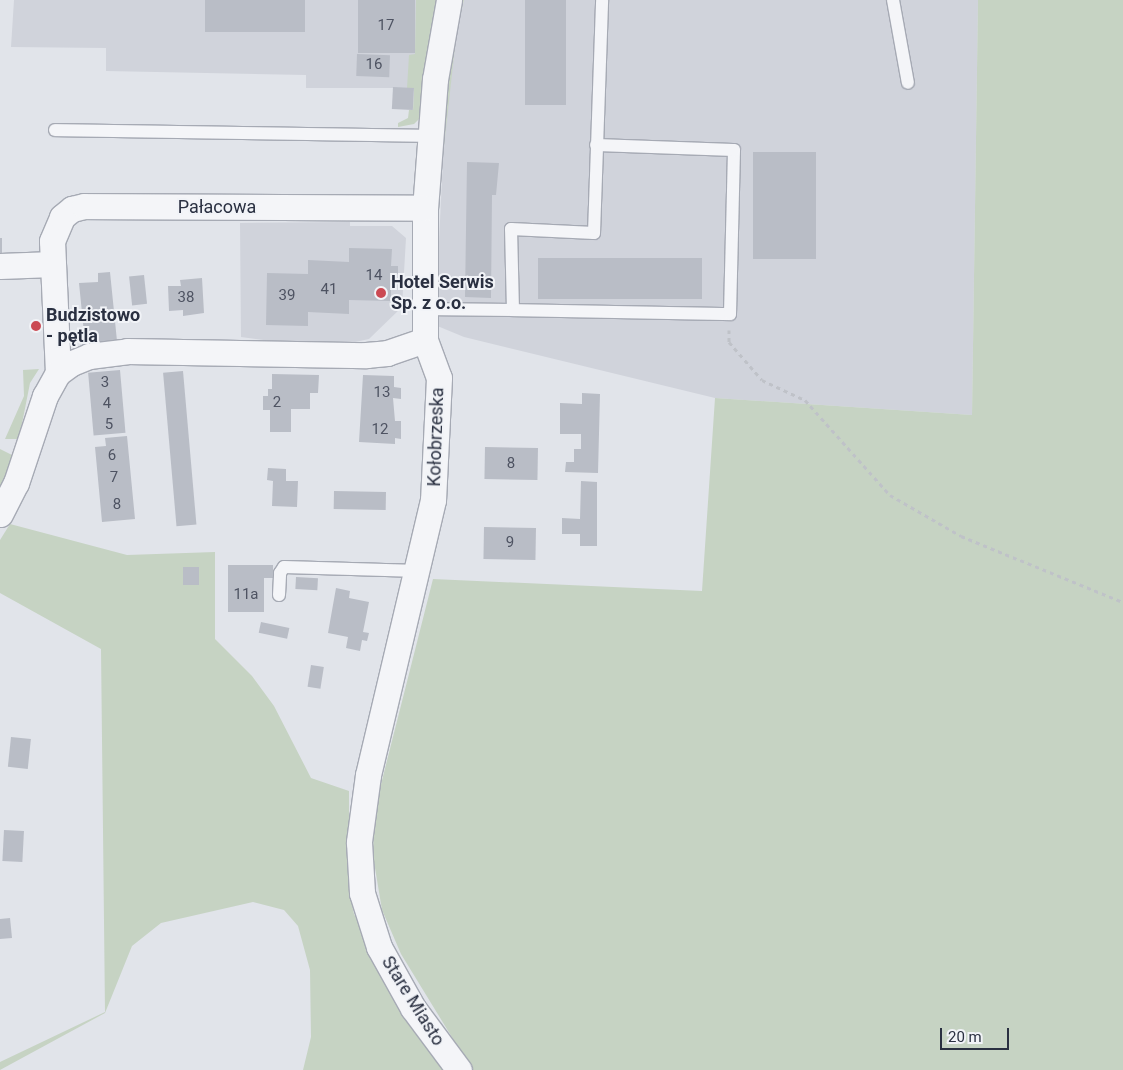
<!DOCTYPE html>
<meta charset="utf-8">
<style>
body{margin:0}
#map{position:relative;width:1123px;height:1070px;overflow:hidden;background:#e1e4ea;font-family:Roboto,sans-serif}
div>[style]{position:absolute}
.built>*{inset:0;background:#d0d3db}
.green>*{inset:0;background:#c6d3c3}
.building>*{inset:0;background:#b9bdc6;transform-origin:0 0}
.path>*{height:3px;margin-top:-1.5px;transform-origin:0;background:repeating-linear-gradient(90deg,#bfc2c8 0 4px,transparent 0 8px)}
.roads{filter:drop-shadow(1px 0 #a6aab4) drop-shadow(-1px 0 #a6aab4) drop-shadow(0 1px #a6aab4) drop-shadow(0 -1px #a6aab4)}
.service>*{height:12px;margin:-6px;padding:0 6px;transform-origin:6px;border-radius:6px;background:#f4f5f8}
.minor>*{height:25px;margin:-12.5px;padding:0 12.5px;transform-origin:12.5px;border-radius:12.5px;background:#f4f5f8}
.dots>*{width:14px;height:14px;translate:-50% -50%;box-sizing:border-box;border:2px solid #f1f3f7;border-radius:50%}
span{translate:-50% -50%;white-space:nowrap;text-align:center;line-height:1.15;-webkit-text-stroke:4px #f1f3f7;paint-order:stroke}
.number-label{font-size:15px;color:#4e5362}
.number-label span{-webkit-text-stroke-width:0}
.street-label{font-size:18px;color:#2a3041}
.poi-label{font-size:18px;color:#2a3041;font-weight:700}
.left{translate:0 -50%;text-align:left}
.scale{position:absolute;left:940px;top:1028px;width:69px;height:22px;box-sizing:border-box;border:2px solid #2a3041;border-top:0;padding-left:6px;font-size:15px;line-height:18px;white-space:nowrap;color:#2a3041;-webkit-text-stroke:4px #f1f3f7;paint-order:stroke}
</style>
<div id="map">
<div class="built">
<div style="clip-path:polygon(14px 0,424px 0,414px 88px,306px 88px,306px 75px,106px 71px,106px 48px,11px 47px)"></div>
<div style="clip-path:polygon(464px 0,978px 0,972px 415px,715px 398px,464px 337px,435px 325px,444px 137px,457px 29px)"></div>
<div style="clip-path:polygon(350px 222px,350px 226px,392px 226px,406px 238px,402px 307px,369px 339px,355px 342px,271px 341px,241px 337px,240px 223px)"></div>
</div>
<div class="green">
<div style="clip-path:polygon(416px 0,439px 0,420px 118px,414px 124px,398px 127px,398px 123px,408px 118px,409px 110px,413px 110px,414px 88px,407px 88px,409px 55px,415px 54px)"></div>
<div style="clip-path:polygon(461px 0,464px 0,457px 29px,443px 155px,440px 152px,446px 79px)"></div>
<div style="clip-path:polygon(978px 0,1123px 0,1123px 1070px,472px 1070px,401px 954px,382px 910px,373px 856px,374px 812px,433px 579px,702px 591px,715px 398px,972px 415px)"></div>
<div style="clip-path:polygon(39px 369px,30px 383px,19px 439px,5px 439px,24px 396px,23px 370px)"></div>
<div style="clip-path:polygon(0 449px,16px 457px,0 494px)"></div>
<div style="clip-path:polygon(10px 524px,127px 555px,215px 552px,215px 639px,252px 676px,274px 706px,311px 778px,349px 791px,349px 890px,354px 914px,384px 971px,450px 1070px,303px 1070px,311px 1037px,310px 970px,298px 926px,284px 910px,253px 902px,161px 923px,132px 946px,105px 1013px,0 1070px,0 1062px,105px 1012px,101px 649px,0 593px,0 540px)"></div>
</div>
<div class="building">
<div style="left:205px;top:0;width:100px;height:32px"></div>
<div style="left:358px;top:0;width:57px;height:53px"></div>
<div style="left:525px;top:0;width:41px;height:105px"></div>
<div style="left:357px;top:54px;width:33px;height:22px;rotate:2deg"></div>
<div style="left:393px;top:87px;width:21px;height:22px;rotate:3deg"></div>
<div style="left:753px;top:152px;width:63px;height:107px"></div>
<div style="clip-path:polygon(467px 162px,499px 163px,496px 195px,492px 195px,491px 298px,465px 297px)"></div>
<div style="left:0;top:238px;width:2px;height:15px"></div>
<div style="clip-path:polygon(349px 248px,392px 249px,391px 266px,398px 266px,398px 274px,391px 273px,391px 301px,349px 300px,349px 314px,308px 312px,308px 326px,266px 325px,267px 273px,308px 274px,308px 260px,349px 262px)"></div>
<div style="left:702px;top:258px;width:41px;height:164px;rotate:90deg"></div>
<div style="clip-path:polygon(110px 272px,117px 341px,85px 343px,79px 283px,98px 282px,98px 273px)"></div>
<div style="left:144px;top:275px;width:29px;height:15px;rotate:84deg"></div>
<div style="clip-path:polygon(202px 278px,204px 313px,183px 316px,183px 310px,169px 311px,168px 286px,181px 286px,180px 280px)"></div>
<div style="left:120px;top:370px;width:63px;height:32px;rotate:85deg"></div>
<div style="left:183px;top:371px;width:154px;height:20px;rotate:85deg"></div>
<div style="clip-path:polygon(272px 374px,319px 375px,318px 393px,310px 393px,310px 409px,291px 409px,291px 432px,270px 432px,270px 410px,263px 410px,263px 396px,268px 396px,268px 389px,272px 389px)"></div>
<div style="clip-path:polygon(363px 375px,394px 376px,394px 387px,401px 388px,401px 399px,393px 398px,395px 421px,401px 421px,401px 439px,395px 438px,395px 444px,359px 442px)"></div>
<div style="clip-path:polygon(582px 393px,600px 394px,598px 473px,565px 472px,566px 462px,574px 462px,574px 449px,581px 449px,581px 434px,560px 434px,560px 403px,582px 404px)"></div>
<div style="clip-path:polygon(127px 436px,135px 519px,102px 522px,95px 447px,106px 446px,105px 438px)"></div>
<div style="left:485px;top:447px;width:53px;height:32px;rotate:1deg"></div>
<div style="clip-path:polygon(268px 468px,286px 469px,286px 481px,298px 481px,297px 507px,272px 506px,273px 481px,267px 480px)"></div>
<div style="clip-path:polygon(581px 481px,597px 482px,597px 546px,580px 546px,580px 534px,562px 534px,562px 518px,580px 519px)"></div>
<div style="left:334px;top:491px;width:52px;height:18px;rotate:1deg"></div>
<div style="left:484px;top:527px;width:52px;height:32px;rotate:1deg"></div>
<div style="clip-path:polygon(228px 565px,273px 565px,273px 578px,264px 578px,264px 612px,228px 612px)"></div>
<div style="left:183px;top:567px;width:16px;height:18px"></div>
<div style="left:296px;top:577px;width:22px;height:12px;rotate:3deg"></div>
<div style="clip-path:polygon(336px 588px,350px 591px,349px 598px,369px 602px,363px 632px,369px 633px,367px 641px,362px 640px,360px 651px,346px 648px,348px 637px,328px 633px)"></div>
<div style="left:261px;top:622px;width:29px;height:11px;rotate:12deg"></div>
<div style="left:311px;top:665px;width:13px;height:22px;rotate:9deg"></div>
<div style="left:11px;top:737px;width:20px;height:30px;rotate:6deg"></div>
<div style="left:4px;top:830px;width:20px;height:31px;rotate:3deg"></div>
<div style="clip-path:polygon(10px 918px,12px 938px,0 939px,0 919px)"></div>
</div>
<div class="path">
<div style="left:729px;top:330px;width:12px;rotate:90deg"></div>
<div style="left:729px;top:342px;width:50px;rotate:49deg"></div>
<div style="left:762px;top:380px;width:47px;rotate:24.9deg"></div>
<div style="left:805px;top:400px;width:127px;rotate:48.2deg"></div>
<div style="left:890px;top:495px;width:82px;rotate:30deg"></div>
<div style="left:961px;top:536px;width:175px;rotate:22.2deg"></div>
</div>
<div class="roads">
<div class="service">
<div style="left:893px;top:0;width:84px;rotate:79.8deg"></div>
<div style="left:55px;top:130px;width:375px;rotate:0.9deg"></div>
<div style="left:422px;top:309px;width:91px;rotate:0.6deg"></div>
<div style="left:513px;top:310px;width:81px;rotate:-91.4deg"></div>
<div style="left:511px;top:229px;width:83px;rotate:2.8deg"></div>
<div style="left:594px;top:233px;width:233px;rotate:-88deg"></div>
<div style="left:513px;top:310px;width:217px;rotate:1.1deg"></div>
<div style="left:730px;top:314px;width:164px;rotate:-88.6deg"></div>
<div style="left:734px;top:150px;width:138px;rotate:-177.9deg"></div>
<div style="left:279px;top:595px;width:22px;rotate:-87deg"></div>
<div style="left:280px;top:573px;width:7px;rotate:-56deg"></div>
<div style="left:284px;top:567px;width:135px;rotate:1.7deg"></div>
</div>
<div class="minor">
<div style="left:449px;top:0;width:80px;rotate:100deg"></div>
<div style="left:435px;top:79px;width:129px;rotate:94.4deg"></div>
<div style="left:425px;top:208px;width:132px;rotate:90deg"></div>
<div style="left:425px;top:340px;width:40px;rotate:69.8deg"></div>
<div style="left:439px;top:378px;width:122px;rotate:92.8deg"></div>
<div style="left:433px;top:500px;width:283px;rotate:103.3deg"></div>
<div style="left:368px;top:775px;width:68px;rotate:97.7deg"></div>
<div style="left:359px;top:842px;width:51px;rotate:86.6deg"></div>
<div style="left:362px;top:893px;width:57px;rotate:72.5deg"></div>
<div style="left:379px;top:947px;width:70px;rotate:60.9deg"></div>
<div style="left:413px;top:1008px;width:77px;rotate:53.4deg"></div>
<div style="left:0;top:266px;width:53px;rotate:-2.2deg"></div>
<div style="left:58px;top:373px;width:132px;rotate:-92.6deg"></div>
<div style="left:52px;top:241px;width:26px;rotate:-67deg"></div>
<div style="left:62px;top:217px;width:13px;rotate:-39deg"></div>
<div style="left:72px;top:209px;width:12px;rotate:-14deg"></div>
<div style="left:84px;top:206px;width:341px;rotate:0.3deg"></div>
<div style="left:0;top:514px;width:35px;rotate:-63deg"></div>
<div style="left:16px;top:483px;width:92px;rotate:-71.6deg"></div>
<div style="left:45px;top:396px;width:26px;rotate:-61deg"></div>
<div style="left:58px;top:373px;width:17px;rotate:-36deg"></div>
<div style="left:72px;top:363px;width:18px;rotate:-22deg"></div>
<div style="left:89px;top:356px;width:38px;rotate:-7deg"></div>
<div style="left:127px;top:351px;width:239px;rotate:1deg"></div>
<div style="left:366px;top:355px;width:21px;rotate:-5deg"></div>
<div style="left:387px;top:353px;width:40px;rotate:-18.9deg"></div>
</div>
</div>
<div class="dots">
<div style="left:381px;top:293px;background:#cb4a53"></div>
<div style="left:36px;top:326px;background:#cb4a53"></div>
</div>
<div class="number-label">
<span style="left:386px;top:26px">17</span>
<span style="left:374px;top:65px">16</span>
<span style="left:374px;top:276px">14</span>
<span style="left:329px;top:290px">41</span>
<span style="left:287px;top:296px">39</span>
<span style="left:186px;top:298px">38</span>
<span style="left:105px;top:383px">3</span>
<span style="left:382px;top:393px">13</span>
<span style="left:277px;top:403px">2</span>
<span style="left:107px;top:404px">4</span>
<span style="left:109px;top:425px">5</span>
<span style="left:380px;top:430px">12</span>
<span style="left:112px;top:456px">6</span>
<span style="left:511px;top:464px">8</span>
<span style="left:114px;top:478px">7</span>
<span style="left:117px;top:505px">8</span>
<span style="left:510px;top:543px">9</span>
<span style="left:246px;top:595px">11a</span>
</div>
<div class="street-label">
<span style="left:217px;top:207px">Pałacowa</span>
<span style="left:436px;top:437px;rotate:-88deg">Kołobrzeska</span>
<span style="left:413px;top:1001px;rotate:58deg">Stare Miasto</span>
</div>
<div class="poi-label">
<span class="left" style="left:391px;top:293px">Hotel Serwis<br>Sp. z o.o.</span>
<span class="left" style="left:46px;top:326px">Budzistowo<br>- pętla</span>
</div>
<div class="scale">20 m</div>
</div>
